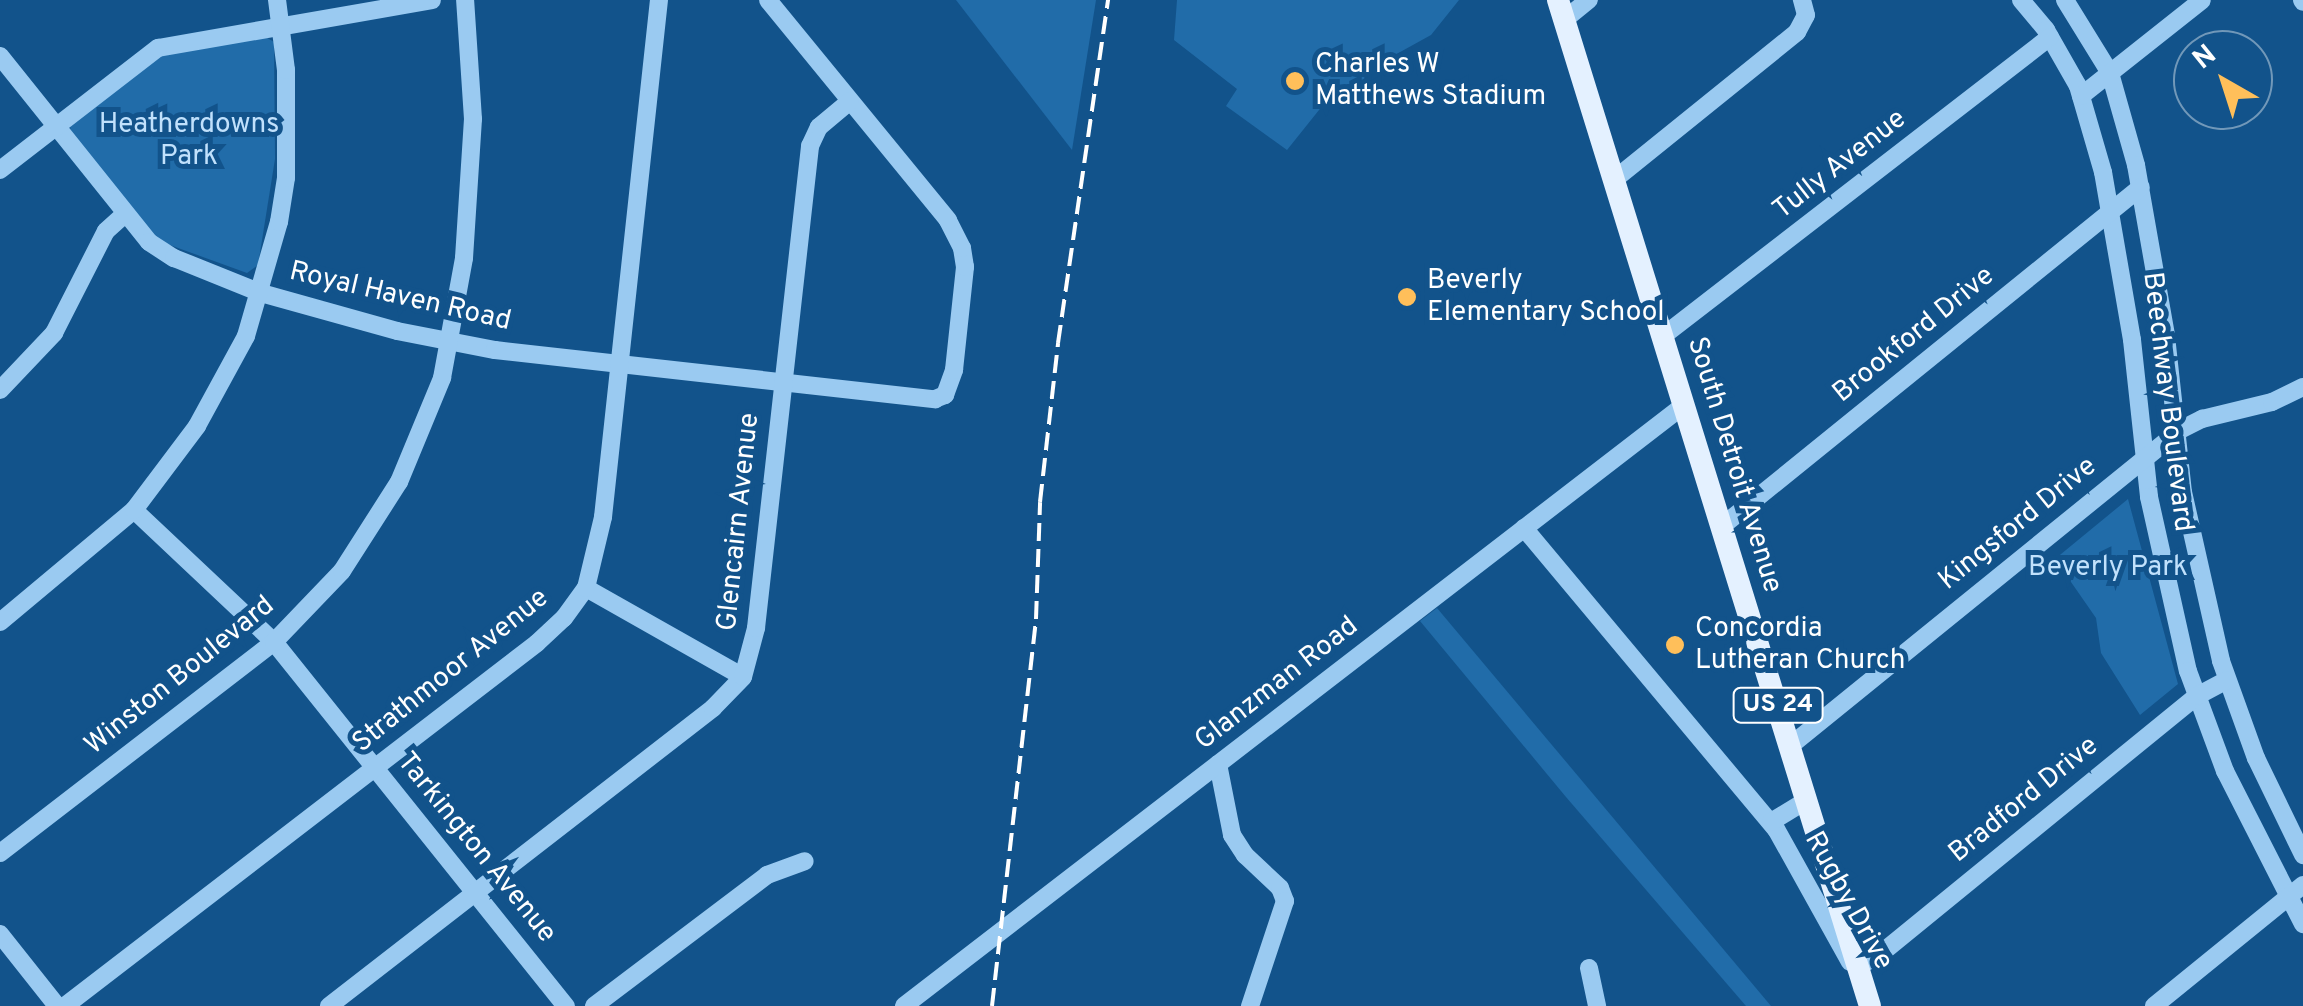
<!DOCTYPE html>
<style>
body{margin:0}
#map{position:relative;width:2303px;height:1006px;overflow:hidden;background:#12538b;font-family:Overpass,sans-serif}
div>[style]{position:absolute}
.green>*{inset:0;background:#216ca9}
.minor>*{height:18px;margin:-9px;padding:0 9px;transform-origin:9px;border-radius:9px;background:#9acaf1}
.major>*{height:22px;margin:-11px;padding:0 11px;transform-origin:11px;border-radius:11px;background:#e4f1ff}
.rail>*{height:4px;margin-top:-2px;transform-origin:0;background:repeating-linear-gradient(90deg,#fff 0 18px,transparent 0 26px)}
.dots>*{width:28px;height:28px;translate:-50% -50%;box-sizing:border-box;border:5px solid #12538b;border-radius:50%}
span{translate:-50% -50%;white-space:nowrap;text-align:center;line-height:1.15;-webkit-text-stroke:10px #12538b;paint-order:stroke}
.shield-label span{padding:2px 8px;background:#12538b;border:2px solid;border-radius:8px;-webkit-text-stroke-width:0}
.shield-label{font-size:25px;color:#fff;font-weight:700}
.poi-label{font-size:28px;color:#fff}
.left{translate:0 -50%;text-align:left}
.park-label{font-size:28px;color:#c1e1fc}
.street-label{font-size:28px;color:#fff}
.north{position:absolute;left:2173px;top:30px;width:100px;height:100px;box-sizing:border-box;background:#12538b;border:2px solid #7198b9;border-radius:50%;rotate:321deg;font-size:28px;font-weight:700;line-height:40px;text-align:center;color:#fff}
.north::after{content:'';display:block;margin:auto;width:35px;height:45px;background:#ffbf5a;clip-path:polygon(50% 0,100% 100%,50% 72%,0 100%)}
</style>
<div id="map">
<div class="green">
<div style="clip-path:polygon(956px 0,1096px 0,1072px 150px)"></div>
<div style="clip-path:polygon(1177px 0,1459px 0,1431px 35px,1364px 72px,1365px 89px,1327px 100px,1287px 150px,1226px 106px,1237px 89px,1174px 40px)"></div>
<div style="clip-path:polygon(264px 36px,274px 42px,275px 159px,258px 265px,247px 273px,156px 240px,70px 131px,71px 120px,162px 54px)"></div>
<div style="clip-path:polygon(2128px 499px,2178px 684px,2140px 715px,2101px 653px,2096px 618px,2055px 559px)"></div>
<div style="clip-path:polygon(1437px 608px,1771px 1006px,1746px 1006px,1566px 797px,1420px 621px)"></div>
</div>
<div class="minor">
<div style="left:2021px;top:0;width:39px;rotate:50deg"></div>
<div style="left:2046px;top:30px;width:64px;rotate:60.3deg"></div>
<div style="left:2078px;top:86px;width:90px;rotate:73.8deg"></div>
<div style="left:2103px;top:172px;width:170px;rotate:80.2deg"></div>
<div style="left:2132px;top:340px;width:158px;rotate:83.8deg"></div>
<div style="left:2149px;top:497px;width:178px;rotate:77.4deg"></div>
<div style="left:2188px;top:671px;width:107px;rotate:69.7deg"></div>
<div style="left:2225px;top:771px;width:172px;rotate:63deg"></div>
<div style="left:2065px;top:0;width:86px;rotate:58.3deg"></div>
<div style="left:2110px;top:73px;width:96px;rotate:74.2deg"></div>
<div style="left:2136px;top:165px;width:174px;rotate:80deg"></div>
<div style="left:2166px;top:336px;width:157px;rotate:83.8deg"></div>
<div style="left:2183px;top:492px;width:173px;rotate:77.3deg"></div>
<div style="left:2221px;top:661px;width:103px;rotate:70.2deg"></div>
<div style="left:2256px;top:758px;width:108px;rotate:64.1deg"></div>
<div style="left:2302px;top:0;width:2px;rotate:63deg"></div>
<div style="left:1564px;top:20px;width:32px;rotate:-39deg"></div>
<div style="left:0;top:56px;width:238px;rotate:51.3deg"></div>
<div style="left:149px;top:242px;width:30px;rotate:33deg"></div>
<div style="left:174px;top:258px;width:94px;rotate:21.9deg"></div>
<div style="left:261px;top:293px;width:141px;rotate:15.6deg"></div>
<div style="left:397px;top:331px;width:100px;rotate:11deg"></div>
<div style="left:495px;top:350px;width:443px;rotate:6.4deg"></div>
<div style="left:935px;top:399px;width:11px;rotate:-22deg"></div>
<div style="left:945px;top:395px;width:27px;rotate:-70deg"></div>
<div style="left:954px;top:370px;width:104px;rotate:-83.9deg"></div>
<div style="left:965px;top:267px;width:19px;rotate:-99deg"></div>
<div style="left:962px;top:248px;width:31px;rotate:-117deg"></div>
<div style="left:948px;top:220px;width:284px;rotate:-129.3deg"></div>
<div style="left:2081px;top:96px;width:154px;rotate:-38.4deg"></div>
<div style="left:0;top:170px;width:200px;rotate:-37.7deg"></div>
<div style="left:158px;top:48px;width:278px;rotate:-9.9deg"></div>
<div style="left:1615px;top:179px;width:234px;rotate:-38.9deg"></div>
<div style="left:1797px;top:32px;width:19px;rotate:-62deg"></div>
<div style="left:1806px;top:15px;width:16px;rotate:-105deg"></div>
<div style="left:1663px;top:336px;width:489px;rotate:-37.7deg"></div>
<div style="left:0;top:390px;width:79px;rotate:-46.5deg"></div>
<div style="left:54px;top:333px;width:114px;rotate:-63deg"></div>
<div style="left:106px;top:231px;width:25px;rotate:-42deg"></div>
<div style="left:134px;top:510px;width:192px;rotate:43.3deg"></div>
<div style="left:274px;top:642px;width:467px;rotate:51.3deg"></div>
<div style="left:1721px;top:527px;width:540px;rotate:-38.99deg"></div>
<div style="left:1524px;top:528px;width:393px;rotate:50.1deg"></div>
<div style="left:1776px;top:829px;width:152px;rotate:60.9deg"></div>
<div style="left:586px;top:588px;width:180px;rotate:29.5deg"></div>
<div style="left:0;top:622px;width:175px;rotate:-39.9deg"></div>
<div style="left:134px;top:510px;width:105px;rotate:-53.1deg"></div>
<div style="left:197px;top:426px;width:102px;rotate:-61.4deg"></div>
<div style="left:246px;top:336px;width:119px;rotate:-73.9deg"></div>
<div style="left:279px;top:222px;width:45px;rotate:-81deg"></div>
<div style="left:286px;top:178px;width:108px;rotate:-90deg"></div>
<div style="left:286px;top:70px;width:71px;rotate:-97.3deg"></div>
<div style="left:1790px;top:746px;width:502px;rotate:-39.02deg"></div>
<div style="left:2180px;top:430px;width:25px;rotate:-27deg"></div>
<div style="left:2202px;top:419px;width:72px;rotate:-13.7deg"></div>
<div style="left:2272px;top:402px;width:34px;rotate:-26deg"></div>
<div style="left:1218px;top:764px;width:72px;rotate:78.8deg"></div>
<div style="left:1232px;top:835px;width:24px;rotate:57deg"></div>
<div style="left:1245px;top:855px;width:48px;rotate:43.3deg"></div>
<div style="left:1280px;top:888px;width:14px;rotate:69deg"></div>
<div style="left:1285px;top:901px;width:111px;rotate:108.4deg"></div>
<div style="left:1771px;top:822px;width:42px;rotate:-31.4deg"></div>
<div style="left:0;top:853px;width:346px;rotate:-37.6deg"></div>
<div style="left:274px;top:642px;width:98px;rotate:-46.2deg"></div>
<div style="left:342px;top:571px;width:106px;rotate:-57.4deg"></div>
<div style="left:399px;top:482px;width:113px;rotate:-67.5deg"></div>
<div style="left:442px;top:378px;width:122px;rotate:-79.6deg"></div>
<div style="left:464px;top:258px;width:139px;rotate:-86.3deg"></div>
<div style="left:473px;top:119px;width:119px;rotate:-93.8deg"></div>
<div style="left:0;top:934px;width:92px;rotate:51.6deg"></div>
<div style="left:1858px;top:967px;width:31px;rotate:-32deg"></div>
<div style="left:1884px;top:951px;width:404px;rotate:-39.2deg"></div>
<div style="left:2197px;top:696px;width:34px;rotate:-28deg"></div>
<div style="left:1589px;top:968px;width:39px;rotate:78deg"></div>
<div style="left:65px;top:1006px;width:595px;rotate:-37.56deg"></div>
<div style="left:537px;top:643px;width:37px;rotate:-43deg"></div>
<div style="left:564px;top:618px;width:37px;rotate:-54deg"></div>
<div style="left:586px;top:588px;width:73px;rotate:-76.5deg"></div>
<div style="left:603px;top:517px;width:520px;rotate:-83.82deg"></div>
<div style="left:329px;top:1006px;width:486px;rotate:-37.8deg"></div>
<div style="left:713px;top:708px;width:43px;rotate:-45.9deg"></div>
<div style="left:743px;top:677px;width:51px;rotate:-75.1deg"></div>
<div style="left:756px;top:628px;width:485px;rotate:-83.6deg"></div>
<div style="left:810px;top:146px;width:21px;rotate:-65deg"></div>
<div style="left:819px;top:127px;width:40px;rotate:-40deg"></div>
<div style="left:594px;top:1006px;width:217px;rotate:-37.1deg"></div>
<div style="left:767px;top:875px;width:40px;rotate:-20.2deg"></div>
<div style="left:904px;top:1006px;width:985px;rotate:-37.61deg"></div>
<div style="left:2154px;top:1006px;width:192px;rotate:-39.1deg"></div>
</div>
<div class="major">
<div style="left:1558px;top:0;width:1053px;rotate:72.77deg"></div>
</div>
<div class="rail">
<div style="left:992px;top:1006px;width:389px;rotate:-83.5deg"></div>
<div style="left:1036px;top:619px;width:117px;rotate:-88deg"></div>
<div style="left:1040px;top:502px;width:160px;rotate:-83.5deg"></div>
<div style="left:1058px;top:343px;width:347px;rotate:-81.7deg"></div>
</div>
<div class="dots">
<div style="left:1295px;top:81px;background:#ffbf5a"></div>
<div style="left:1407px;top:297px;background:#ffbf5a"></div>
<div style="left:1675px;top:645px;background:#ffbf5a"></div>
</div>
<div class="shield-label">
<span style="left:1778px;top:705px">US 24</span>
</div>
<div class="poi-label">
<span class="left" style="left:1315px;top:81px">Charles W<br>Matthews Stadium</span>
<span class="left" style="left:1427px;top:297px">Beverly<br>Elementary School</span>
<span class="left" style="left:1695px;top:645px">Concordia<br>Lutheran Church</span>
</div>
<div class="park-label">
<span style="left:189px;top:141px">Heatherdowns<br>Park</span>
<span style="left:2108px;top:568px">Beverly Park</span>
</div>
<div class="street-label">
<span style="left:1840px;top:165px;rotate:-38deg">Tully Avenue</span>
<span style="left:400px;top:297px;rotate:13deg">Royal Haven Road</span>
<span style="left:1914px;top:335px;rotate:-39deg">Brookford Drive</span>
<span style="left:2167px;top:402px;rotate:83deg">Beechway Boulevard</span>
<span style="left:1734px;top:465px;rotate:73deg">South Detroit Avenue</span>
<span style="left:739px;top:522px;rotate:-84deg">Glencairn Avenue</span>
<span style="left:2018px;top:524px;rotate:-39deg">Kingsford Drive</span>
<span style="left:451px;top:671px;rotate:-39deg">Strathmoor Avenue</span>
<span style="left:180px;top:676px;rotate:-39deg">Winston Boulevard</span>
<span style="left:1277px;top:684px;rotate:-38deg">Glanzman Road</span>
<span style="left:2024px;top:800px;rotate:-39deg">Bradford Drive</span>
<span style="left:476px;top:848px;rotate:51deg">Tarkington Avenue</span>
<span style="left:1848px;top:901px;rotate:61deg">Rugby Drive</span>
</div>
<div class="north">N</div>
</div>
